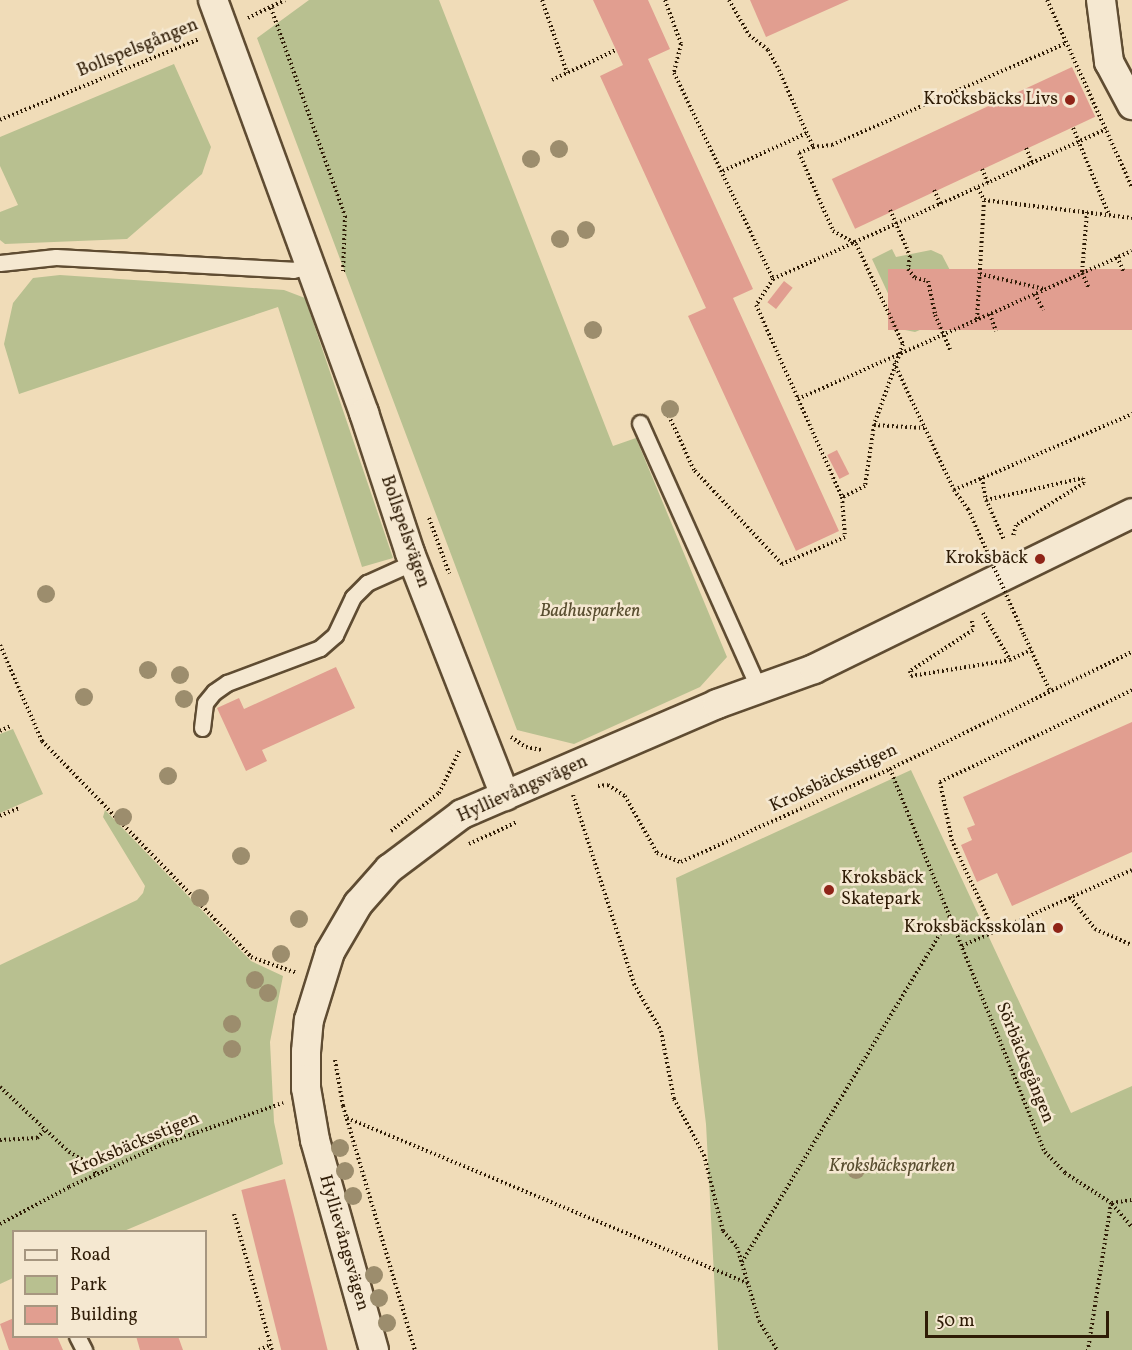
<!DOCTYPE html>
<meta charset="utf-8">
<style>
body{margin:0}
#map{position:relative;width:1132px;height:1350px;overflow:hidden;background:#f0dcb8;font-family:Vollkorn,serif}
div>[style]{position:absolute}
.green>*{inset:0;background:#b8c090}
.building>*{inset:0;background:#e19e90;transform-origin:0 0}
.path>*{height:4px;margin-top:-2px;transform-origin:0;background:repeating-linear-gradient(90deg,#2f1c06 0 1.5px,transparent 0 4.5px)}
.roads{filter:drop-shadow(2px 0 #5f4c32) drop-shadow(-2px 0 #5f4c32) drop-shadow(0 2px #5f4c32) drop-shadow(0 -2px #5f4c32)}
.service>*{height:15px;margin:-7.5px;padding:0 7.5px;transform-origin:7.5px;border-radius:7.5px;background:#f5e8d1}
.minor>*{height:28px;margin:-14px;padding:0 14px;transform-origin:14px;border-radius:14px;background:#f5e8d1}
.path-bridge>*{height:4px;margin-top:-2px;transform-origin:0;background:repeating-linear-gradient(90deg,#2f1c06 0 1.5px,transparent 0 4.5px)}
.trees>*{width:18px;height:18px;margin:-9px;border-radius:50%;background:#9c8d6d}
.dots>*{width:16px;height:16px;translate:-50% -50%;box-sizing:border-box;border:3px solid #f5e8d1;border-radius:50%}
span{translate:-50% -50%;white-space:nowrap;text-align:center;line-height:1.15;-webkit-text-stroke:5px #f5e8d1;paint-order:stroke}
.street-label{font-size:18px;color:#2f1c06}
.poi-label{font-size:18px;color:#2f1c06}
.right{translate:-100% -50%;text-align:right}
.left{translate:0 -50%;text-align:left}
.park-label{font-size:18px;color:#584d2f;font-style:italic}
.legend{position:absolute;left:12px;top:1230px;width:195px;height:108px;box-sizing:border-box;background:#f5e8d1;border:2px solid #a69680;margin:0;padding:8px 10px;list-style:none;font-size:18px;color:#2f1c06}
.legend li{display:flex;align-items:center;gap:12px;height:30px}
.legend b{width:30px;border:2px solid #a69680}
.scale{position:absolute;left:925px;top:1311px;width:184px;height:27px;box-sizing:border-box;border:3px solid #2f1c06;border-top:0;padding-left:8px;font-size:18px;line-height:21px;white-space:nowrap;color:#2f1c06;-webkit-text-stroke:4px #f5e8d1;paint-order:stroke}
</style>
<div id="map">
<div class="green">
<div style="clip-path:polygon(309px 0,439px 0,613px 446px,636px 438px,727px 657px,700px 687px,574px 744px,517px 730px,257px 38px)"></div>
<div style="clip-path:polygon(174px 64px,211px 147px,202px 174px,127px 239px,5px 244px,0 240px,0 212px,18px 205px,0 166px,0 137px)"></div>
<div style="clip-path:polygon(892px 249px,896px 257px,931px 250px,942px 255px,953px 276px,953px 291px,938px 303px,932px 325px,915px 332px,905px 330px,872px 259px)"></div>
<div style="clip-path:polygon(60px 275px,284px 290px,305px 298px,393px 558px,362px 567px,278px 307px,19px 394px,4px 344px,13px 303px,33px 278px)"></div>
<div style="clip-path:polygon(13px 729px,43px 794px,0 813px,0 734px)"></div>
<div style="clip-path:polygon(911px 770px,1071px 1113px,1132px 1086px,1132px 1350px,718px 1350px,706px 1124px,676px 878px)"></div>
<div style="clip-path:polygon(105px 810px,251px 961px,283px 976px,270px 1042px,274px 1122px,283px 1164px,124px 1231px,14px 1232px,13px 1278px,0 1284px,0 965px,137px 900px,143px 893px,145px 886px,103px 817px)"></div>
</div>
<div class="building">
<div style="clip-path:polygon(593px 0,648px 0,670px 49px,648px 59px,753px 289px,733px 298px,839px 531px,796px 551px,688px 316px,706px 308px,600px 76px,623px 65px)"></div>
<div style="clip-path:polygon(750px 0,849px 0,766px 37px)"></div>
<div style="left:1072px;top:67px;width:55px;height:265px;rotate:65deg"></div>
<div style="left:1132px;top:269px;width:61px;height:244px;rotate:90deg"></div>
<div style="left:784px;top:281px;width:11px;height:27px;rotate:38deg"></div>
<div style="left:837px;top:450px;width:27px;height:11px;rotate:63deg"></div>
<div style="clip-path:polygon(336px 667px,355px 708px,262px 750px,267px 761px,246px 771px,217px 708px,239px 698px,244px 709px)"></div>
<div style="clip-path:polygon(1132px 722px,1132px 852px,1012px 906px,997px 873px,977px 882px,961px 845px,972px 840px,967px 828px,975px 825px,963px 797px)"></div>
<div style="left:285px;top:1179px;width:177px;height:45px;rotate:76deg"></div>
<div style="clip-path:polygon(14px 1318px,14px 1336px,57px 1336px,63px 1350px,9px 1350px,0 1324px)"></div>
<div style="clip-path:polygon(136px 1336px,178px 1336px,183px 1350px,140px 1350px)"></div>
</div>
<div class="path">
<div style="left:542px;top:0;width:77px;rotate:71.1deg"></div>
<div style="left:665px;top:0;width:47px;rotate:70deg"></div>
<div style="left:681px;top:44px;width:30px;rotate:104deg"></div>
<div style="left:674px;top:73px;width:229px;rotate:64.3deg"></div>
<div style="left:773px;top:279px;width:31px;rotate:123deg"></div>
<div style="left:756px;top:305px;width:210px;rotate:65.9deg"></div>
<div style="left:842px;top:497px;width:40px;rotate:85.7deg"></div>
<div style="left:845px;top:537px;width:69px;rotate:156.8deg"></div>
<div style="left:782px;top:564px;width:129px;rotate:-133.1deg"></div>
<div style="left:694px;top:470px;width:62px;rotate:-114.9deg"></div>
<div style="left:729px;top:0;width:40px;rotate:60.3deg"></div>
<div style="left:749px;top:35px;width:24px;rotate:38deg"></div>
<div style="left:768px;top:50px;width:18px;rotate:61deg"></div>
<div style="left:777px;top:66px;width:89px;rotate:66deg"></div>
<div style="left:813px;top:147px;width:15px;rotate:157deg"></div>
<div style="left:799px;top:153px;width:85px;rotate:66.4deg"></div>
<div style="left:833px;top:231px;width:26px;rotate:29deg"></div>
<div style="left:856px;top:244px;width:110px;rotate:64.8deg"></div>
<div style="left:903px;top:344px;width:86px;rotate:109.7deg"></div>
<div style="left:874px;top:425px;width:62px;rotate:98.4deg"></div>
<div style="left:865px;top:486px;width:25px;rotate:154deg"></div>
<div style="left:1047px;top:0;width:205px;rotate:65.6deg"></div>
<div style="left:271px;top:8px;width:221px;rotate:70.4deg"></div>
<div style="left:345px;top:216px;width:57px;rotate:92deg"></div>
<div style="left:248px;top:18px;width:41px;rotate:-25.9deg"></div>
<div style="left:552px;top:80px;width:71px;rotate:-25.1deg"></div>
<div style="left:0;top:120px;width:215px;rotate:-22.1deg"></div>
<div style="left:1073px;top:128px;width:94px;rotate:67.5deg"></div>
<div style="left:813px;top:147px;width:19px;rotate:-6deg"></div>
<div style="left:832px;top:145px;width:256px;rotate:-23.5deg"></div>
<div style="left:1026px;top:148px;width:16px;rotate:68deg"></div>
<div style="left:982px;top:169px;width:16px;rotate:68deg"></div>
<div style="left:723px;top:171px;width:92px;rotate:-24.3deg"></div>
<div style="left:978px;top:188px;width:13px;rotate:63deg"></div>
<div style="left:984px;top:200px;width:149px;rotate:6.9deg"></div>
<div style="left:934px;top:190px;width:17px;rotate:66deg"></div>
<div style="left:890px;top:210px;width:50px;rotate:66.5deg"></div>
<div style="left:910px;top:256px;width:13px;rotate:99deg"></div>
<div style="left:908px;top:269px;width:11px;rotate:52deg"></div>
<div style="left:915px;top:278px;width:13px;rotate:13deg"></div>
<div style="left:928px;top:281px;width:35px;rotate:78deg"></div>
<div style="left:935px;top:315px;width:40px;rotate:66.6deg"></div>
<div style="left:1087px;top:212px;width:61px;rotate:94.7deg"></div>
<div style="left:1082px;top:273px;width:17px;rotate:66deg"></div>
<div style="left:1117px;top:257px;width:17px;rotate:66deg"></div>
<div style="left:980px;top:274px;width:66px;rotate:13.2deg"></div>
<div style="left:773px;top:279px;width:365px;rotate:-24.2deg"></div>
<div style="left:1035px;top:294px;width:18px;rotate:63deg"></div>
<div style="left:990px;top:314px;width:18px;rotate:71deg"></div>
<div style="left:977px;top:319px;width:119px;rotate:-86.6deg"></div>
<div style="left:894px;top:363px;width:140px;rotate:64.7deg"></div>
<div style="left:954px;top:490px;width:24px;rotate:54deg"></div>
<div style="left:798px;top:399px;width:365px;rotate:-23.9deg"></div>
<div style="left:874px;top:425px;width:50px;rotate:3.4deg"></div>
<div style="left:982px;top:478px;width:22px;rotate:80deg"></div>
<div style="left:986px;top:500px;width:99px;rotate:-12.8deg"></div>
<div style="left:1083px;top:478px;width:5px;rotate:79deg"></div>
<div style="left:1084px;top:483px;width:80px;rotate:148.3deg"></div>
<div style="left:1016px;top:525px;width:11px;rotate:105deg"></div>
<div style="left:954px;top:490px;width:194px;rotate:-23.1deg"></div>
<div style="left:986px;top:500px;width:44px;rotate:65.8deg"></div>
<div style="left:429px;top:518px;width:59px;rotate:70deg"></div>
<div style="left:983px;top:613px;width:54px;rotate:60.1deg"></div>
<div style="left:972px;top:621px;width:9px;rotate:84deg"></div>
<div style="left:973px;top:630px;width:75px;rotate:146.9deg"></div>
<div style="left:910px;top:671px;width:5px;rotate:79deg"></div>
<div style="left:911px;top:676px;width:100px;rotate:-9.2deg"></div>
<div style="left:1010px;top:660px;width:23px;rotate:-25deg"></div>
<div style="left:1024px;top:635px;width:60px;rotate:65.2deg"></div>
<div style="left:0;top:645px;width:105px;rotate:66.4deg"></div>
<div style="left:42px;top:741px;width:301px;rotate:45.9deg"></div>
<div style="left:251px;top:957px;width:49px;rotate:19.2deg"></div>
<div style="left:0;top:731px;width:12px;rotate:-24deg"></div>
<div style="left:511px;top:737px;width:18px;rotate:34deg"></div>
<div style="left:526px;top:747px;width:16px;rotate:11deg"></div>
<div style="left:890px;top:769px;width:413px;rotate:68deg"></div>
<div style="left:1045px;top:1152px;width:29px;rotate:46deg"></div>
<div style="left:1065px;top:1173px;width:55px;rotate:33.1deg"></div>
<div style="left:1111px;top:1203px;width:149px;rotate:98.9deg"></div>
<div style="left:598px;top:786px;width:10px;rotate:-6deg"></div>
<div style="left:608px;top:785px;width:20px;rotate:33deg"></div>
<div style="left:625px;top:796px;width:65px;rotate:60.7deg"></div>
<div style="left:657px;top:853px;width:26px;rotate:21deg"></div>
<div style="left:681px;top:862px;width:229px;rotate:-24deg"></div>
<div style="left:890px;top:769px;width:269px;rotate:-25.8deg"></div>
<div style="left:573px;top:795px;width:199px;rotate:72.1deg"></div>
<div style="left:634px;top:984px;width:54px;rotate:60.1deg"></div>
<div style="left:661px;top:1031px;width:69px;rotate:79.2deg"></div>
<div style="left:674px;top:1099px;width:64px;rotate:61.8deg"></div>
<div style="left:704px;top:1155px;width:78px;rotate:76deg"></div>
<div style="left:723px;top:1231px;width:21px;rotate:49deg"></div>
<div style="left:737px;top:1247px;width:77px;rotate:73.4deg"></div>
<div style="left:759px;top:1321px;width:34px;rotate:58deg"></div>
<div style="left:0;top:816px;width:21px;rotate:-23deg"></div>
<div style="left:391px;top:831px;width:61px;rotate:-38.4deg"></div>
<div style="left:439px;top:793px;width:48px;rotate:-64deg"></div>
<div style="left:469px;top:844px;width:53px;rotate:-24.6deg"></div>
<div style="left:1070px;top:897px;width:41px;rotate:52deg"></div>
<div style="left:1095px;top:929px;width:40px;rotate:23.4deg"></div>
<div style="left:994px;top:931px;width:99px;rotate:-115deg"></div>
<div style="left:952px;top:841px;width:60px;rotate:-101.5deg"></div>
<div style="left:940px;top:782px;width:213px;rotate:-25.6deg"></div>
<div style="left:962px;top:946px;width:186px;rotate:-24.1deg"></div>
<div style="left:335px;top:1060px;width:47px;rotate:80.1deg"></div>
<div style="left:343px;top:1106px;width:254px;rotate:73.6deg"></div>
<div style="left:0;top:1087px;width:95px;rotate:43.3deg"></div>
<div style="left:69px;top:1152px;width:24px;rotate:30deg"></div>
<div style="left:90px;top:1164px;width:12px;rotate:59deg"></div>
<div style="left:347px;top:1118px;width:434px;rotate:22.4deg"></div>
<div style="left:0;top:1140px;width:37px;rotate:-3deg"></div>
<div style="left:37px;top:1138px;width:10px;rotate:-45deg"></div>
<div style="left:1112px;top:1203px;width:20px;rotate:-9deg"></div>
<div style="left:1112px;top:1204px;width:30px;rotate:49deg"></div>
<div style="left:234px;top:1214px;width:141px;rotate:74.4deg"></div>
<div style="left:0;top:1224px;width:78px;rotate:-28.2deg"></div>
<div style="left:69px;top:1187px;width:103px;rotate:-24.6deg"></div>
<div style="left:163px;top:1144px;width:127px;rotate:-18.9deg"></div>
<div style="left:742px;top:1262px;width:403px;rotate:-58.9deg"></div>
<div style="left:259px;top:1350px;width:13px;rotate:-23deg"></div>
</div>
<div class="roads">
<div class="service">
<div style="left:0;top:263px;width:56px;rotate:-6.1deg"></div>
<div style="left:56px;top:257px;width:237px;rotate:3.1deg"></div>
<div style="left:293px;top:270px;width:16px;rotate:-14deg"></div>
<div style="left:640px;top:423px;width:291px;rotate:65.9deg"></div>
<div style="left:202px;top:728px;width:25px;rotate:-83deg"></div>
<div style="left:205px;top:703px;width:14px;rotate:-51deg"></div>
<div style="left:214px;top:692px;width:16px;rotate:-35deg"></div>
<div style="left:227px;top:683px;width:99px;rotate:-20.6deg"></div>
<div style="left:320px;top:648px;width:20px;rotate:-41deg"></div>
<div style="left:335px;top:635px;width:42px;rotate:-64.7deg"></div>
<div style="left:353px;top:597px;width:20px;rotate:-45deg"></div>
<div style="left:367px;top:583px;width:51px;rotate:-24.1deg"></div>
<div style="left:77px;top:1336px;width:16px;rotate:63deg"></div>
</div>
<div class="minor">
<div style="left:213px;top:0;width:440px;rotate:69.9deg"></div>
<div style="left:364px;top:413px;width:147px;rotate:71.8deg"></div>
<div style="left:410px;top:553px;width:261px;rotate:68.6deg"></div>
<div style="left:1101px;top:0;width:63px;rotate:82.6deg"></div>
<div style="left:1109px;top:62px;width:49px;rotate:61.9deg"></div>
<div style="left:374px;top:1350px;width:218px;rotate:-105.7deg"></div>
<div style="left:315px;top:1140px;width:53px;rotate:-99.8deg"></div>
<div style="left:306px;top:1088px;width:36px;rotate:-90deg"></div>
<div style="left:306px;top:1052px;width:32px;rotate:-85deg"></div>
<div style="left:309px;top:1020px;width:71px;rotate:-72.8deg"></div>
<div style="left:330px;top:952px;width:56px;rotate:-59.7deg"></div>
<div style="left:358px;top:904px;width:47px;rotate:-48.5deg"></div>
<div style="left:389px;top:869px;width:91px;rotate:-37deg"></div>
<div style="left:462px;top:814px;width:278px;rotate:-23.3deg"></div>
<div style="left:717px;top:704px;width:103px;rotate:-19.8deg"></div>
<div style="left:814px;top:669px;width:354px;rotate:-26.1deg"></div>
</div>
</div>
<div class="path-bridge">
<div style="left:968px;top:509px;width:138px;rotate:66deg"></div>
</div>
<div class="trees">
<div style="left:559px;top:149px"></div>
<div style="left:531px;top:159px"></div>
<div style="left:586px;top:230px"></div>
<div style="left:560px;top:239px"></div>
<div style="left:593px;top:330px"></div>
<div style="left:670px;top:409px"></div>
<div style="left:46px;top:594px"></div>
<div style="left:148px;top:670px"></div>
<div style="left:180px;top:675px"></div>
<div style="left:84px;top:697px"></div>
<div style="left:184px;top:699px"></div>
<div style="left:168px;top:776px"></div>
<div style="left:123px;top:817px"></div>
<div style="left:241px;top:856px"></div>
<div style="left:200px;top:898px"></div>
<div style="left:299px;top:919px"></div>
<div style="left:281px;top:954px"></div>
<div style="left:255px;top:980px"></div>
<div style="left:268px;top:993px"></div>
<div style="left:232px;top:1024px"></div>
<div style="left:232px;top:1049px"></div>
<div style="left:340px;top:1148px"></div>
<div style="left:856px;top:1170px"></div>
<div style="left:345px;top:1171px"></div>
<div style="left:353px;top:1196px"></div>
<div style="left:374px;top:1275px"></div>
<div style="left:379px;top:1298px"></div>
<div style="left:387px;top:1323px"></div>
</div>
<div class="dots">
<div style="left:1070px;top:100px;background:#8f2418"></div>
<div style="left:1040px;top:559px;background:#8f2418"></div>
<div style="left:829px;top:890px;background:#8f2418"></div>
<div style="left:1058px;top:928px;background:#8f2418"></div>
</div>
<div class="street-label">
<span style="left:138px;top:49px;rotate:-22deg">Bollspelsgången</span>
<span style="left:404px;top:532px;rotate:71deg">Bollspelsvägen</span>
<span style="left:834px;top:779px;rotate:-25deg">Kroksbäcksstigen</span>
<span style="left:523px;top:790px;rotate:-24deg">Hyllievångsvägen</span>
<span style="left:1024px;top:1063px;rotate:68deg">Sörbäcksgången</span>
<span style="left:135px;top:1145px;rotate:-23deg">Kroksbäcksstigen</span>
<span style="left:343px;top:1243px;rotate:74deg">Hyllievångsvägen</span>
</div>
<div class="poi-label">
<span class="right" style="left:1058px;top:100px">Krocksbäcks Livs</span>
<span class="right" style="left:1028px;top:559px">Kroksbäck</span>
<span class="left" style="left:841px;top:890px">Kroksbäck<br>Skatepark</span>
<span class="right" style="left:1046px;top:928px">Kroksbäcksskolan</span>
</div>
<div class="park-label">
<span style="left:590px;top:612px">Badhusparken</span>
<span style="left:892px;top:1167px">Kroksbäcksparken</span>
</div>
<ul class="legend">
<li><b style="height:8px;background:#f5e8d1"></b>Road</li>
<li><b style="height:16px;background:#b8c090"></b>Park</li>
<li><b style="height:16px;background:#e19e90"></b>Building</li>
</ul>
<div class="scale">50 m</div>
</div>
